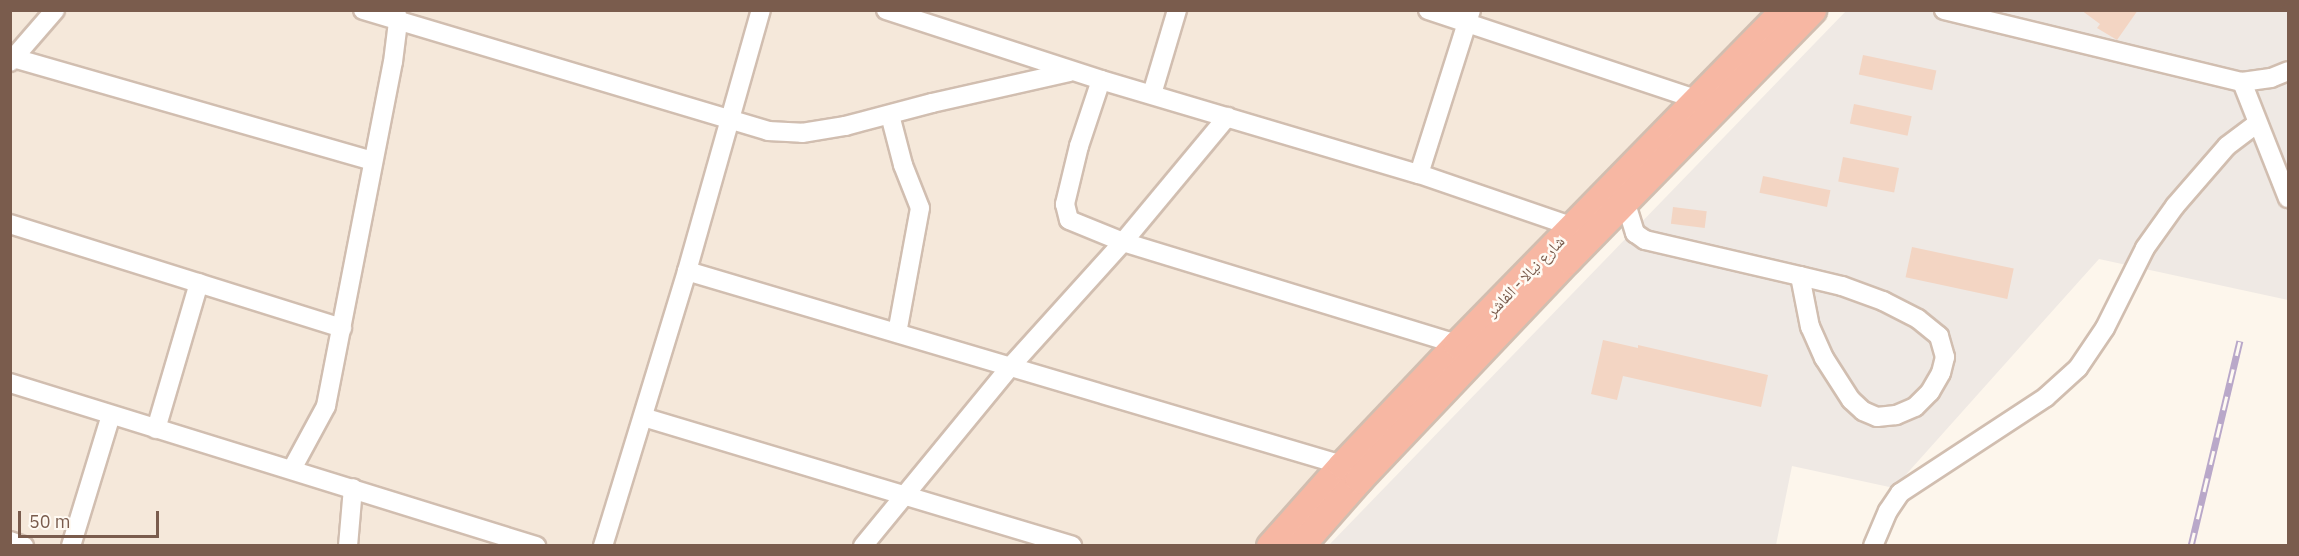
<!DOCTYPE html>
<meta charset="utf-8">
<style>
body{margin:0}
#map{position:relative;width:2299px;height:556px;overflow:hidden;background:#fdf6ec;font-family:"IBM Plex Sans","Noto Naskh Arabic",sans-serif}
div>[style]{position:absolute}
.residential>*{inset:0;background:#f5e8da}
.industrial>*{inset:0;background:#efe9e4}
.building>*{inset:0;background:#f3d5c3;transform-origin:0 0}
.roads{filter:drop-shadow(2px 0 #d1beb0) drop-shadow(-2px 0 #d1beb0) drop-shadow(0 2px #d1beb0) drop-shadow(0 -2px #d1beb0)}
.minor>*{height:18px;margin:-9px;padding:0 9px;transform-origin:9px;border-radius:9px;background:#fff}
.highway>*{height:27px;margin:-13.5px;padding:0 13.5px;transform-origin:13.5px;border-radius:13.5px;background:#f7b7a3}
.rail>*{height:7px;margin-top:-3.5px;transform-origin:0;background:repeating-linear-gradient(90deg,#fffaf3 0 14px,#b9a8c9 0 28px);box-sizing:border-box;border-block:2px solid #b9a8c9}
span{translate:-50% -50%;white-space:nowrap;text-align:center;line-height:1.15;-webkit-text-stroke:5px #fffaf3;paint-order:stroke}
.street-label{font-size:16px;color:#7a5c4d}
.frame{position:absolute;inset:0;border:12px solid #7a5c4d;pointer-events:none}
.scale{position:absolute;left:18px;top:511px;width:141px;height:27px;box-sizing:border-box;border:3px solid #7a5c4d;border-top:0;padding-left:8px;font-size:18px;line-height:21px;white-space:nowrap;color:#7a5c4d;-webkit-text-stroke:4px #fffaf3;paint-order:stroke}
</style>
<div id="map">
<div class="residential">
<div style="clip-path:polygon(10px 11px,1769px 11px,1276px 546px,11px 545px)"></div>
</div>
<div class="industrial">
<div style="clip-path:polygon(1846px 11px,2288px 11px,2288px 300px,2099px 259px,1894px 488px,1792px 466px,1776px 545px,1328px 546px)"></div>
</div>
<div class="building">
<div style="clip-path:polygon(2081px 10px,2138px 10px,2117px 40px,2097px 28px,2100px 24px)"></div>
<div style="left:1863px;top:55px;width:75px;height:20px;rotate:12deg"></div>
<div style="left:1854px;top:104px;width:59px;height:20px;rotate:12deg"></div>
<div style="left:1843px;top:157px;width:57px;height:25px;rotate:11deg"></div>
<div style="left:1763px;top:176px;width:69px;height:17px;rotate:12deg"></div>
<div style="left:1673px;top:207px;width:34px;height:17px;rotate:7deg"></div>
<div style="left:1912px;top:247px;width:104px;height:31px;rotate:12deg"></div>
<div style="clip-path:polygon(1603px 340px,1638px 348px,1638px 345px,1768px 375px,1761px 407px,1623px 376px,1617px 400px,1591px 394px)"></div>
</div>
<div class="roads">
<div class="minor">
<div style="left:363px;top:10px;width:423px;rotate:16.6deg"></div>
<div style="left:768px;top:131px;width:34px;rotate:3deg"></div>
<div style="left:802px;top:133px;width:44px;rotate:-9.2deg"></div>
<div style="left:845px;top:126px;width:90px;rotate:-14.8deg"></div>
<div style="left:932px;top:103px;width:141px;rotate:-12.7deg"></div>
<div style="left:886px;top:10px;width:226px;rotate:18deg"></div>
<div style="left:1101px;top:80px;width:332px;rotate:16.5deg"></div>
<div style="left:1419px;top:174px;width:170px;rotate:18.9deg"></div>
<div style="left:1428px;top:10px;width:282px;rotate:18.4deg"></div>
<div style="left:1944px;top:10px;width:307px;rotate:13.6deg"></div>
<div style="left:2242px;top:82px;width:29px;rotate:-8deg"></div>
<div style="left:2271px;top:78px;width:18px;rotate:-22deg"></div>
<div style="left:10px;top:57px;width:377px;rotate:16deg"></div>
<div style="left:10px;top:62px;width:69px;rotate:-49.1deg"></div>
<div style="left:1101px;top:80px;width:70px;rotate:108.4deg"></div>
<div style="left:1079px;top:146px;width:60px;rotate:103.6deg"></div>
<div style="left:1065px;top:204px;width:16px;rotate:76deg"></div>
<div style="left:1069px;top:220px;width:58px;rotate:22.2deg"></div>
<div style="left:1123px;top:242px;width:349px;rotate:17deg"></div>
<div style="left:2242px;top:82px;width:125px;rotate:68.4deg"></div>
<div style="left:1152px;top:94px;width:88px;rotate:-73.4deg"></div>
<div style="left:890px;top:115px;width:52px;rotate:75.4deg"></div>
<div style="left:903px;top:165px;width:46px;rotate:68.4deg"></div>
<div style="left:920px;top:208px;width:127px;rotate:100.4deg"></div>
<div style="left:1419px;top:174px;width:172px;rotate:-72.4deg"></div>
<div style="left:1623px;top:194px;width:41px;rotate:72.9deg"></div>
<div style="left:1635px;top:233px;width:12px;rotate:35deg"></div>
<div style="left:1645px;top:240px;width:159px;rotate:13.1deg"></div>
<div style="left:10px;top:224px;width:348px;rotate:17.4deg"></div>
<div style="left:687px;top:271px;width:683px;rotate:16.5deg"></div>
<div style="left:1800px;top:276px;width:43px;rotate:13.4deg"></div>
<div style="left:1842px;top:286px;width:44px;rotate:20.1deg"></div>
<div style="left:1883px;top:301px;width:39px;rotate:27deg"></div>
<div style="left:1918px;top:319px;width:27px;rotate:39deg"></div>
<div style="left:1939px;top:336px;width:22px;rotate:74deg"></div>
<div style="left:1945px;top:357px;width:16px;rotate:104deg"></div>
<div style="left:1941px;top:373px;width:22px;rotate:120deg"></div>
<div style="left:1930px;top:392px;width:21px;rotate:135deg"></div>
<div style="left:1915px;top:407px;width:21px;rotate:157deg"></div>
<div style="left:1896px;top:415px;width:19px;rotate:174deg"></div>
<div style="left:1877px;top:417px;width:15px;rotate:-157deg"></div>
<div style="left:1863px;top:411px;width:16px;rotate:-137deg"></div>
<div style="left:1851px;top:400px;width:50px;rotate:-122.7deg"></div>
<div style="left:1824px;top:358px;width:34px;rotate:-114deg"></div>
<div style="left:1810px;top:327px;width:52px;rotate:-101.1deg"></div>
<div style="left:10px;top:383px;width:551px;rotate:17.22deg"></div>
<div style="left:643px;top:417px;width:448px;rotate:16.7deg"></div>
<div style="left:156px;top:429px;width:152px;rotate:-73.6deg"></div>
<div style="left:292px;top:469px;width:72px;rotate:-61.6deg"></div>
<div style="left:326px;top:406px;width:350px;rotate:-79deg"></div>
<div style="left:393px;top:62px;width:40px;rotate:-82.9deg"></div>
<div style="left:398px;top:22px;width:12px;rotate:-99deg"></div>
<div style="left:10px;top:541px;width:15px;rotate:20deg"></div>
<div style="left:71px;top:546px;width:137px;rotate:-73deg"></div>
<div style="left:348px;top:546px;width:58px;rotate:-85.1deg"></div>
<div style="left:603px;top:546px;width:288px;rotate:-73deg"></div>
<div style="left:687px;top:271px;width:271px;rotate:-74.2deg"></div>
<div style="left:863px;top:546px;width:233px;rotate:-50.6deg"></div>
<div style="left:1011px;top:366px;width:167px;rotate:-47.9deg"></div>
<div style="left:1123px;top:242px;width:163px;rotate:-50.2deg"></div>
<div style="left:1873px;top:546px;width:38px;rotate:-67deg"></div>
<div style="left:1888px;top:511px;width:22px;rotate:-56deg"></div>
<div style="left:1900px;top:493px;width:175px;rotate:-33.3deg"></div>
<div style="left:2046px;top:397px;width:43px;rotate:-42.2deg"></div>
<div style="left:2078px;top:368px;width:48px;rotate:-56deg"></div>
<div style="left:2105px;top:328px;width:89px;rotate:-63.4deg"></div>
<div style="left:2145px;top:248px;width:52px;rotate:-54.5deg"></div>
<div style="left:2175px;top:206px;width:79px;rotate:-49.1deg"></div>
<div style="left:2227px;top:146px;width:38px;rotate:-37deg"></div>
</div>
<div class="highway">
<div style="left:1270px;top:546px;width:108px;rotate:-48.4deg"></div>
<div style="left:1342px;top:465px;width:167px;rotate:-46.5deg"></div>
<div style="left:1457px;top:344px;width:467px;rotate:-45.6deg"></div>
<div style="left:1300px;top:546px;width:89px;rotate:-48.6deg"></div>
<div style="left:1359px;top:479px;width:303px;rotate:-46.5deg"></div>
<div style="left:1568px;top:259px;width:349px;rotate:-45.6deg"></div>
</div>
</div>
<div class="rail">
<div style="left:2191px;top:546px;width:211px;rotate:-76.6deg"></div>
</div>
<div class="street-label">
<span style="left:1525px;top:276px;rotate:-46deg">شارع نيالا - الفاشر</span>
</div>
<div class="frame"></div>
<div class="scale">50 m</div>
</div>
